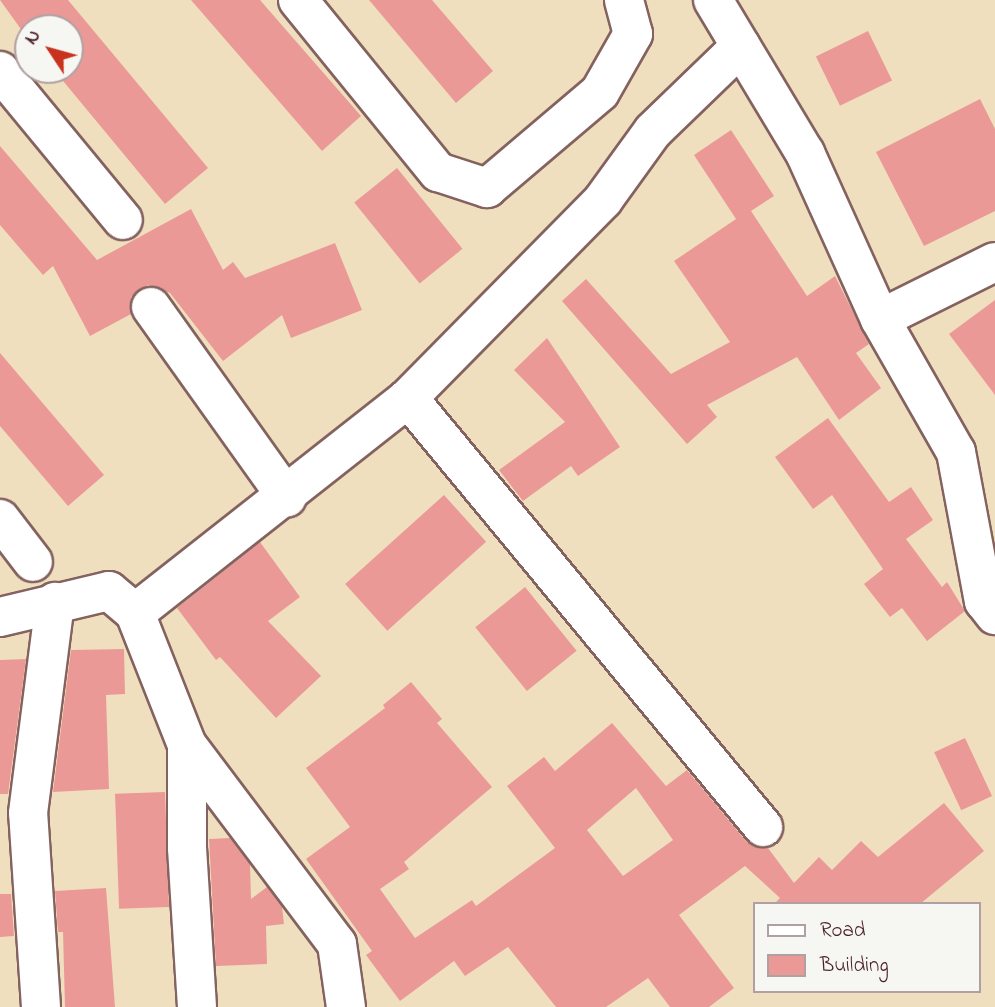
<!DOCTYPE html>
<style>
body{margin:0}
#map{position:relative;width:995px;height:1007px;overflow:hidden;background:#f0dfbf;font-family:"Indie Flower",sans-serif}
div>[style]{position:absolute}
.building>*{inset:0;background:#eb9997;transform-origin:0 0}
.roads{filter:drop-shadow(2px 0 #84625f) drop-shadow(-2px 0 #84625f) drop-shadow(0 2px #84625f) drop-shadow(0 -2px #84625f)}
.minor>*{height:38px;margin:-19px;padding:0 19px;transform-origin:19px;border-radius:19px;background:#fff}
span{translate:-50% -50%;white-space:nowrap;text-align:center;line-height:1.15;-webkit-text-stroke:5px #f6f6f2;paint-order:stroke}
.legend{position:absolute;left:753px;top:902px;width:228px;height:91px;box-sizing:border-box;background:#f6f6f2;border:2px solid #b1a0a2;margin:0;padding:9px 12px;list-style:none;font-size:21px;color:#4a1f2b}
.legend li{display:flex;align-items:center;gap:14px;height:35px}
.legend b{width:35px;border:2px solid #b1a0a2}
.north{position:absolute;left:14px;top:14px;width:70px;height:70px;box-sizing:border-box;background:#f6f6f2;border:2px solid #b1a0a2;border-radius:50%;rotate:306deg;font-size:19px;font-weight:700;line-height:28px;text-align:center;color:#4a1f2b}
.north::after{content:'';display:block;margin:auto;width:24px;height:32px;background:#c8321e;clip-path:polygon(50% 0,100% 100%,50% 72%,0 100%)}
</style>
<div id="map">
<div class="building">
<div style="clip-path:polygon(0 0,68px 0,208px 168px,165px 204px,54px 70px,70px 70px,70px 28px,28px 28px,28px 39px)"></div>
<div style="clip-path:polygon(191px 0,260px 0,361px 116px,322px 151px)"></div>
<div style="clip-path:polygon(369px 0,432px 0,493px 71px,456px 103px)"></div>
<div style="left:868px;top:31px;width:55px;height:58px;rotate:64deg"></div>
<div style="clip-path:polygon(980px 99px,995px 129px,995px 211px,924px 246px,876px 152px)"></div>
<div style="clip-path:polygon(731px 130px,774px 196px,751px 211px,807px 296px,835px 276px,869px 344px,856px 353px,881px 388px,839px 420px,797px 357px,707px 405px,717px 417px,687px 444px,562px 301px,586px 279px,671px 374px,730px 342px,674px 261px,736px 219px,694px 155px)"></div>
<div style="clip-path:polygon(0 146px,97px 260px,191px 209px,223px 270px,233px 262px,245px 278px,335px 243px,362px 310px,291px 338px,282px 315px,223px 361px,170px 293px,148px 285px,131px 297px,131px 314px,90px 336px,53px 266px,43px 275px,0 225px)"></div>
<div style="left:397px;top:168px;width:104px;height:55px;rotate:51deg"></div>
<div style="clip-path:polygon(995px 300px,995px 395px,949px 334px)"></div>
<div style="clip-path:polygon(547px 338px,620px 447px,578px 476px,571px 466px,523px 501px,499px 470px,565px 422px,514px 370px)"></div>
<div style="clip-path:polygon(0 353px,104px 475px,68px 506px,0 426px)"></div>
<div style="clip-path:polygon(828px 418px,889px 502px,911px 487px,933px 520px,906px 539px,942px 587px,947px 582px,965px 611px,927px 641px,902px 608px,890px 617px,864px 584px,883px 569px,832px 495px,813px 509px,775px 457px)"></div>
<div style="left:444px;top:495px;width:63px;height:133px;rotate:48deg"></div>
<div style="clip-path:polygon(260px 542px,300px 597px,268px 621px,321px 676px,276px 718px,220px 657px,216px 660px,177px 608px)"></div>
<div style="left:525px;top:587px;width:82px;height:64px;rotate:51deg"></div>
<div style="clip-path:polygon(124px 649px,125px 694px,106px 695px,109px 789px,53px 792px,71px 650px)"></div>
<div style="clip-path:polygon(26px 659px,8px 794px,0 794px,0 660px)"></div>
<div style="clip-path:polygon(evenodd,411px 682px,442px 719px,437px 723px,492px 787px,404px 862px,409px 869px,380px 889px,415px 938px,472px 900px,476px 906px,555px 848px,507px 786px,544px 757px,555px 771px,612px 723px,666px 786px,687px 770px,746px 841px,768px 848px,794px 883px,819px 857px,832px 870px,861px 841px,878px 857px,944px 803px,984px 851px,920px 904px,774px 904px,780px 898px,745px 866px,679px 915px,734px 988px,709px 1007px,670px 1007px,648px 978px,606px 1007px,556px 1007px,508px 947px,465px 976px,454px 961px,400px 1001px,366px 955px,372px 951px,306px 859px,350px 827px,306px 768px,385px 708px,383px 705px,411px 682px,636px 788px,673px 840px,623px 876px,587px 830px,636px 788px)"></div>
<div style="left:965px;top:738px;width:64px;height:34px;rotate:65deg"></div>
<div style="left:165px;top:792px;width:115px;height:50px;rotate:88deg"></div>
<div style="clip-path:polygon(230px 838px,250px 864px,251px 899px,267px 887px,282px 907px,284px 924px,266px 926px,267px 964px,216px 966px,209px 839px)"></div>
<div style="clip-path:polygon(106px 888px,115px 1007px,65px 1007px,63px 932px,58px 932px,55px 891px)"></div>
<div style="clip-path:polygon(0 894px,11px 894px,14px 936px,0 937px)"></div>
</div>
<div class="roads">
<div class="minor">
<div style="left:298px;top:0;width:222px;rotate:50.9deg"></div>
<div style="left:438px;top:172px;width:52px;rotate:18.1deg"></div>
<div style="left:487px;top:188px;width:148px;rotate:-40.3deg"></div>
<div style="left:600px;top:92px;width:67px;rotate:-60.4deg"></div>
<div style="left:633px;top:34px;width:35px;rotate:-105deg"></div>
<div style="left:713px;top:0;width:179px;rotate:59deg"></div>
<div style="left:805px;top:153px;width:182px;rotate:65.7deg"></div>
<div style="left:880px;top:319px;width:153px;rotate:60.3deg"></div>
<div style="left:956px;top:452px;width:152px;rotate:79.4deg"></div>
<div style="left:984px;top:601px;width:18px;rotate:52deg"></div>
<div style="left:0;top:71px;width:193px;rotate:50.5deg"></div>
<div style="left:151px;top:307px;width:234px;rotate:54.5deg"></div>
<div style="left:880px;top:319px;width:128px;rotate:-26.4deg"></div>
<div style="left:408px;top:398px;width:557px;rotate:50.39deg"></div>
<div style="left:0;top:519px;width:54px;rotate:52.5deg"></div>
<div style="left:135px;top:613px;width:347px;rotate:-38.2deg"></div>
<div style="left:408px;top:398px;width:278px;rotate:-45.4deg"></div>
<div style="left:603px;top:200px;width:85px;rotate:-54.1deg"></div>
<div style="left:653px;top:131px;width:122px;rotate:-44deg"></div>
<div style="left:0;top:617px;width:112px;rotate:-13.4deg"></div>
<div style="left:109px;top:591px;width:34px;rotate:40deg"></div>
<div style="left:135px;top:613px;width:142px;rotate:68.5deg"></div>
<div style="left:187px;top:745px;width:103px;rotate:90deg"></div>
<div style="left:187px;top:848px;width:159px;rotate:86.4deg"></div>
<div style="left:187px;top:745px;width:249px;rotate:53deg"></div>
<div style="left:337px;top:944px;width:64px;rotate:81.9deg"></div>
<div style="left:41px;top:1007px;width:194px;rotate:-93.8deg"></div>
<div style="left:28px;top:813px;width:213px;rotate:-82.7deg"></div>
</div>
</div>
<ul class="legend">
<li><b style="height:9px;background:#fff"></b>Road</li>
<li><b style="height:19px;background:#eb9997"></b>Building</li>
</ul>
<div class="north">N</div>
</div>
